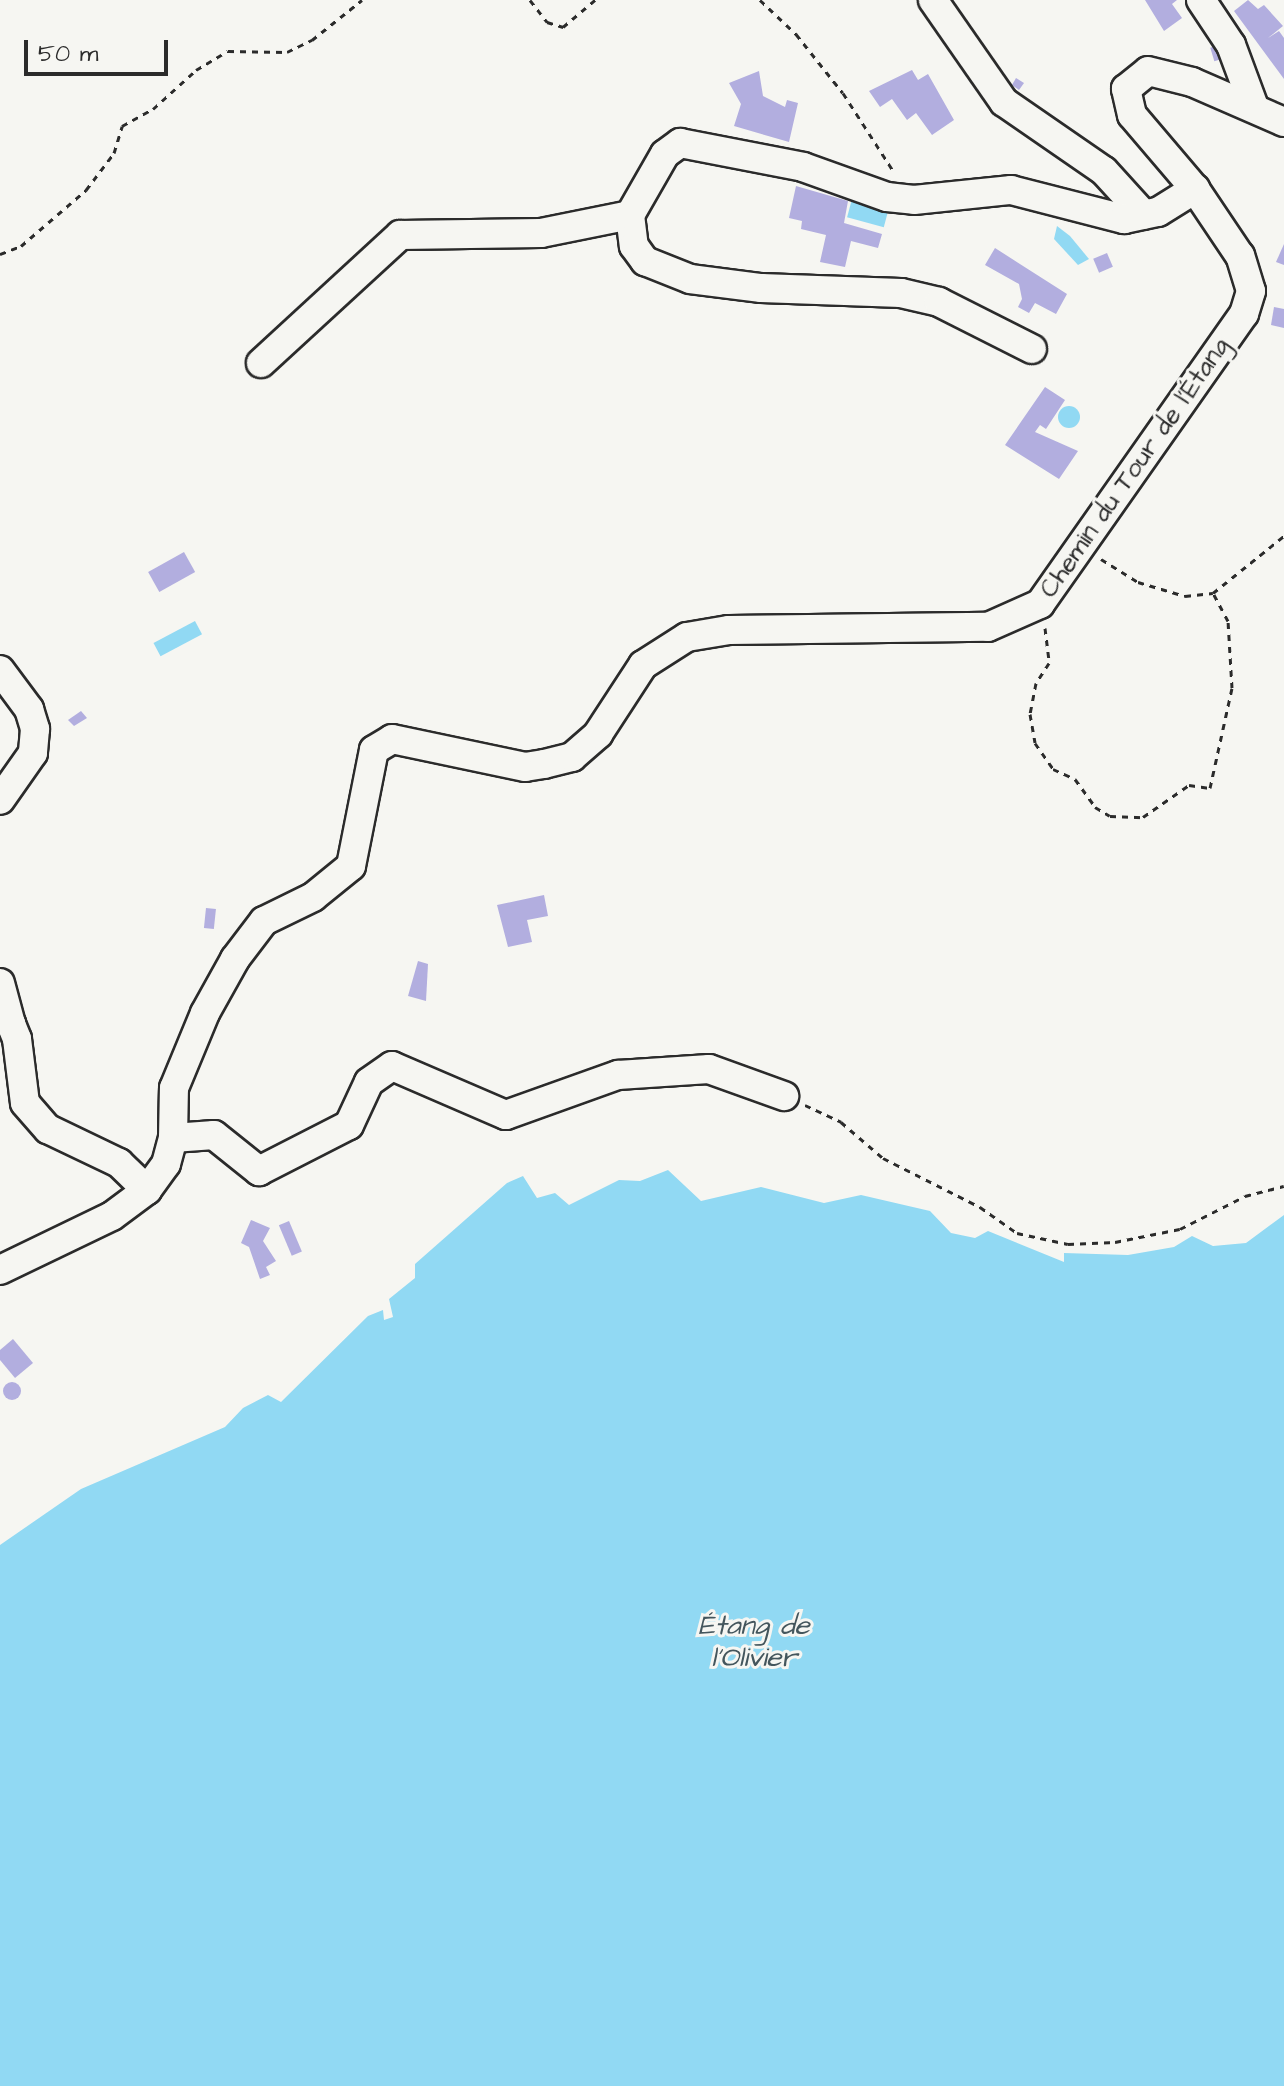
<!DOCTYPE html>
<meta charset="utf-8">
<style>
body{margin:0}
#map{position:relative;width:1284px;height:2086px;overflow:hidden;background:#f6f6f2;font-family:"Architects Daughter",sans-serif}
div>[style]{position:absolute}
.water>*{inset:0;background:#91d9f3;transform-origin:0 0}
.round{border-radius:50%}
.building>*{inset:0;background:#b2aedf;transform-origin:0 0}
.path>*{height:3px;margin-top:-1.5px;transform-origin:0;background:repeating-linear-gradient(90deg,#2b2b2b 0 6px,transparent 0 12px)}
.roads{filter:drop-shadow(2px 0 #2b2b2b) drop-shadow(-2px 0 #2b2b2b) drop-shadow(0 2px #2b2b2b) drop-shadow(0 -2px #2b2b2b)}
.minor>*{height:28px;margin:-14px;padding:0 14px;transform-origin:14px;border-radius:14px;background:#f6f6f2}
span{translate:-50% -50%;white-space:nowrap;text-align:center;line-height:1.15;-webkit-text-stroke:6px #f6f6f2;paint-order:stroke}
.street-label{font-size:26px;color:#2b2b2b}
.water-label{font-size:28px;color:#44565d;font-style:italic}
.scale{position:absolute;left:24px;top:40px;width:144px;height:36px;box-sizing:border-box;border:4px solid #2b2b2b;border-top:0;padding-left:10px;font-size:24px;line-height:28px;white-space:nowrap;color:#2b2b2b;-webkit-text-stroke:6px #f6f6f2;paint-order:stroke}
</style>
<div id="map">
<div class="water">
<div style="left:852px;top:199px;width:38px;height:19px;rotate:15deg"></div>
<div style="clip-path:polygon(1057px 226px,1070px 236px,1089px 259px,1078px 265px,1054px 239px)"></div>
<div class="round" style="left:1058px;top:406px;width:22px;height:22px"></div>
<div style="left:195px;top:621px;width:15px;height:47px;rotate:62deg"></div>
<div style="clip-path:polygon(668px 1170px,701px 1201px,761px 1187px,824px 1203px,861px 1195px,930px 1211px,951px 1233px,975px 1238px,988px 1231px,1064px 1262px,1064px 1253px,1128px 1255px,1174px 1247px,1192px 1236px,1213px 1246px,1246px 1243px,1284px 1215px,1284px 2086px,0 2086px,0 1545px,81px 1489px,225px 1427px,243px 1408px,268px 1395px,281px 1402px,368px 1316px,383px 1310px,384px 1320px,393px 1317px,389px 1299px,415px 1278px,415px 1264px,507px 1183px,523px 1176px,537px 1198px,555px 1193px,569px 1205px,619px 1180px,640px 1181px)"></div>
</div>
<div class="building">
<div style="clip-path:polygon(1145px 0,1177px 0,1172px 4px,1182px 18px,1164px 31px)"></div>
<div style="clip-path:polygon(1248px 0,1258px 9px,1264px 5px,1283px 26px,1268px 38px,1279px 31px,1284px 38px,1284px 79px,1234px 11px)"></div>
<div style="left:1216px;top:46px;width:14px;height:6px;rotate:73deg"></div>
<div style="clip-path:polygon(912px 70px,918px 80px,928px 74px,954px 120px,932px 135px,916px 113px,907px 120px,892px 99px,880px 107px,869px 91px)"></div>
<div style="clip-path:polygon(759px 71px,763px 96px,785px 107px,787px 100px,798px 103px,789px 142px,734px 126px,741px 104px,729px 83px)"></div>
<div style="clip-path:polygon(1016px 78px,1024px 83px,1019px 90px,1012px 85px)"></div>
<div style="clip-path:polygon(796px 186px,848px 201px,844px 223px,882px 234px,878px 248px,851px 241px,845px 267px,820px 262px,826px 235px,801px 229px,802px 221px,789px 218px)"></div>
<div style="clip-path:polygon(1284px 244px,1284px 265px,1276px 262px)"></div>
<div style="clip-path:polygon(995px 248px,1067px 294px,1056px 314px,1035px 303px,1029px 313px,1018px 307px,1022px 299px,1019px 284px,985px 265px)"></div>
<div style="left:1107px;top:253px;width:15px;height:15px;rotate:67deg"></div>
<div style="clip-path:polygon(1274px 307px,1284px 309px,1284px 328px,1271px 325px)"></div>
<div style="clip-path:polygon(1045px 387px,1065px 400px,1046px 429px,1040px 425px,1035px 432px,1078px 451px,1059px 479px,1005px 445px)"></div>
<div style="left:184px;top:552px;width:23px;height:41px;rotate:61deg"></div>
<div style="clip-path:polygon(81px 711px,87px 718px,74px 726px,68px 720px)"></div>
<div style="clip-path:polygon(544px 895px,548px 916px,527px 920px,532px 942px,508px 947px,497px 905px)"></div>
<div style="left:206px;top:908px;width:10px;height:20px;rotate:6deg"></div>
<div style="clip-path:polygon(418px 961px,428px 964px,426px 1001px,408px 996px)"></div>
<div style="clip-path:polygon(251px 1220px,270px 1228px,263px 1241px,276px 1261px,266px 1267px,270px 1275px,260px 1279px,249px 1247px,241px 1243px)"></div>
<div style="left:289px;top:1221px;width:33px;height:11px;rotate:67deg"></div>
<div style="clip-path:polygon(13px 1339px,33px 1363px,15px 1378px,0 1360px,0 1350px)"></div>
<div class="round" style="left:3px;top:1382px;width:18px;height:18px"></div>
</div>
<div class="path">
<div style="left:530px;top:0;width:28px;rotate:52deg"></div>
<div style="left:547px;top:22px;width:17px;rotate:17deg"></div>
<div style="left:563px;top:27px;width:42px;rotate:-40.2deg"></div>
<div style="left:760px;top:0;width:50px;rotate:43.4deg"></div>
<div style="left:796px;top:34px;width:75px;rotate:51.5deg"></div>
<div style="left:843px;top:93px;width:94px;rotate:57.2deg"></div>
<div style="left:0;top:254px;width:22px;rotate:-21deg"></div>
<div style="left:21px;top:246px;width:86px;rotate:-40.7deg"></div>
<div style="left:86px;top:190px;width:46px;rotate:-52.9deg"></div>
<div style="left:114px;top:153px;width:28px;rotate:-73deg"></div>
<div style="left:122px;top:126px;width:35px;rotate:-29deg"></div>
<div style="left:153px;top:109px;width:58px;rotate:-42.2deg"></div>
<div style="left:196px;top:70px;width:37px;rotate:-31deg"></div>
<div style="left:228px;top:51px;width:59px;rotate:1deg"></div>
<div style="left:287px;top:52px;width:28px;rotate:-26deg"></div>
<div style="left:312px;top:40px;width:64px;rotate:-38.7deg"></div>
<div style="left:1101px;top:559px;width:44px;rotate:31.9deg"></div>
<div style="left:1138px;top:582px;width:49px;rotate:16.6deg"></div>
<div style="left:1185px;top:596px;width:28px;rotate:-6deg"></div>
<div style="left:1213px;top:593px;width:91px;rotate:-38.8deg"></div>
<div style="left:1045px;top:628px;width:35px;rotate:83deg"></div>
<div style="left:1049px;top:663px;width:24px;rotate:123deg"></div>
<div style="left:1036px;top:683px;width:32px;rotate:101deg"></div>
<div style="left:1030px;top:714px;width:29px;rotate:80deg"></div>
<div style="left:1035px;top:743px;width:32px;rotate:55deg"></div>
<div style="left:1053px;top:769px;width:24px;rotate:24deg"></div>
<div style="left:1075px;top:779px;width:34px;rotate:54deg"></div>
<div style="left:1095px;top:807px;width:17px;rotate:31deg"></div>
<div style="left:1110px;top:816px;width:33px;rotate:2deg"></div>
<div style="left:1143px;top:817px;width:56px;rotate:-34.8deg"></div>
<div style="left:1189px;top:785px;width:21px;rotate:8deg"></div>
<div style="left:1210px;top:788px;width:102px;rotate:-77.6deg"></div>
<div style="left:1232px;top:688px;width:67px;rotate:-93.4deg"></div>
<div style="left:1228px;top:621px;width:32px;rotate:-118deg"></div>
<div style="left:805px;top:1105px;width:40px;rotate:25deg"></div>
<div style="left:841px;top:1122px;width:55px;rotate:40.6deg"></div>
<div style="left:883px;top:1158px;width:109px;rotate:26.8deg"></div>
<div style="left:980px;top:1207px;width:45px;rotate:35.1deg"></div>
<div style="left:1017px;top:1233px;width:52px;rotate:12.2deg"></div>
<div style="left:1068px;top:1244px;width:47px;rotate:-2.4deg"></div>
<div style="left:1115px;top:1242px;width:66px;rotate:-11.3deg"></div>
<div style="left:1180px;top:1229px;width:73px;rotate:-26.9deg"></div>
<div style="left:1245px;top:1196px;width:40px;rotate:-14.4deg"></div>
</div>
<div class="roads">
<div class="minor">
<div style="left:933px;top:0;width:124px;rotate:55.2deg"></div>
<div style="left:1004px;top:102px;width:121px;rotate:34.6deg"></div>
<div style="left:1104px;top:171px;width:59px;rotate:47.7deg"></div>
<div style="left:1201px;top:0;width:54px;rotate:56.3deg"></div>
<div style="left:1231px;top:45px;width:66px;rotate:69.6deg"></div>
<div style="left:630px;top:215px;width:31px;rotate:83deg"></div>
<div style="left:634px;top:246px;width:19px;rotate:54deg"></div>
<div style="left:645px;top:261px;width:48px;rotate:21.8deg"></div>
<div style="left:690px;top:279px;width:72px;rotate:7.2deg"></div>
<div style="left:761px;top:288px;width:140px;rotate:2deg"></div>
<div style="left:901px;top:293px;width:39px;rotate:13deg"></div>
<div style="left:939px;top:302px;width:104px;rotate:26.8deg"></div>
<div style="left:261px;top:363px;width:189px;rotate:-42.6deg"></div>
<div style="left:400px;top:235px;width:141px;rotate:-0.8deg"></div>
<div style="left:541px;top:233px;width:91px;rotate:-11.4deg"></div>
<div style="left:630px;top:215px;width:70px;rotate:-60.2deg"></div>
<div style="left:665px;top:154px;width:19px;rotate:-36deg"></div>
<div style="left:680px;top:143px;width:125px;rotate:11deg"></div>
<div style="left:803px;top:167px;width:89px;rotate:19.7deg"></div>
<div style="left:887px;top:197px;width:27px;rotate:6deg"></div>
<div style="left:914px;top:200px;width:98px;rotate:-5.9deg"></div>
<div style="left:1011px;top:190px;width:117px;rotate:14.4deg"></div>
<div style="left:1124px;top:219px;width:35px;rotate:-12deg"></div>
<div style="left:1158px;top:212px;width:44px;rotate:-31.9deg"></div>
<div style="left:0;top:670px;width:49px;rotate:53.4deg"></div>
<div style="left:29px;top:709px;width:21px;rotate:73deg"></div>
<div style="left:35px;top:729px;width:24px;rotate:95deg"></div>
<div style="left:33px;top:753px;width:57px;rotate:125.1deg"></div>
<div style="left:0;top:983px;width:42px;rotate:75deg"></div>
<div style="left:0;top:1018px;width:13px;rotate:29deg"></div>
<div style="left:11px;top:1024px;width:16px;rotate:68deg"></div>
<div style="left:17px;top:1039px;width:64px;rotate:82.9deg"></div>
<div style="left:25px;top:1103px;width:35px;rotate:49deg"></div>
<div style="left:48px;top:1129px;width:79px;rotate:25.6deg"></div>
<div style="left:119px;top:1163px;width:39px;rotate:44deg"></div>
<div style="left:173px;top:1138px;width:41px;rotate:-4.2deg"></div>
<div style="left:214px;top:1135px;width:58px;rotate:38.7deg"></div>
<div style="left:259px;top:1171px;width:101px;rotate:-27.1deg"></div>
<div style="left:349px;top:1125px;width:47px;rotate:-65.1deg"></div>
<div style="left:369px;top:1082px;width:28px;rotate:-35deg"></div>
<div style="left:392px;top:1066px;width:124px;rotate:23.3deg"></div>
<div style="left:506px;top:1115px;width:119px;rotate:-19.7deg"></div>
<div style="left:618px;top:1075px;width:91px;rotate:-3.8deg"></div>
<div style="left:709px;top:1069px;width:80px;rotate:19.8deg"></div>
<div style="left:0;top:1270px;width:124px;rotate:-25.7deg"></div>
<div style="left:112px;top:1216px;width:44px;rotate:-36.6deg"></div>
<div style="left:147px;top:1190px;width:32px;rotate:-54deg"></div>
<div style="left:166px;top:1164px;width:27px;rotate:-75deg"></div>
<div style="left:173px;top:1138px;width:50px;rotate:-88.9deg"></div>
<div style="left:174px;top:1088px;width:81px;rotate:-67.5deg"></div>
<div style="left:205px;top:1013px;width:62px;rotate:-60.9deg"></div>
<div style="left:235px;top:959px;width:48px;rotate:-52.7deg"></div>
<div style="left:264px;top:921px;width:55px;rotate:-26.1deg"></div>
<div style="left:313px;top:897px;width:49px;rotate:-39.2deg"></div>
<div style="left:351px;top:866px;width:118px;rotate:-78.8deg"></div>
<div style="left:374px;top:750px;width:21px;rotate:-31deg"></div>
<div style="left:392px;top:739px;width:136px;rotate:11.9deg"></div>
<div style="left:525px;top:767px;width:19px;rotate:-9deg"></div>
<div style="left:544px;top:764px;width:29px;rotate:-14deg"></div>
<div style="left:572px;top:757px;width:35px;rotate:-41deg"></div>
<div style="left:598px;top:734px;width:82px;rotate:-56.9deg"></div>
<div style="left:643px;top:665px;width:52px;rotate:-32.5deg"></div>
<div style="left:687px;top:637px;width:43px;rotate:-9.5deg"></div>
<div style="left:729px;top:630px;width:259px;rotate:-0.7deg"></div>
<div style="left:988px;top:627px;width:57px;rotate:-23.9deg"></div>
<div style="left:1040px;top:604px;width:355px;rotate:-54.9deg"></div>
<div style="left:1244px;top:314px;width:24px;rotate:-73deg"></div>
<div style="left:1251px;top:291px;width:37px;rotate:-107deg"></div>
<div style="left:1240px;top:256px;width:81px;rotate:-123.9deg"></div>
<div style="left:1195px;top:189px;width:97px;rotate:-130.4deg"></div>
<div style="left:1132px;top:115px;width:27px;rotate:-103deg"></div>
<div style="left:1126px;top:89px;width:28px;rotate:-39deg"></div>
<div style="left:1148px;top:71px;width:45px;rotate:14deg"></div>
<div style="left:1192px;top:82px;width:100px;rotate:23.5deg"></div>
</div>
</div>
<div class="street-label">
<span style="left:1135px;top:468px;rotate:-55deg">Chemin du Tour de l'Étang</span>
</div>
<div class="water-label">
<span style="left:754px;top:1642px">Étang de<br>l'Olivier</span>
</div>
<div class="scale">50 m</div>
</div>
